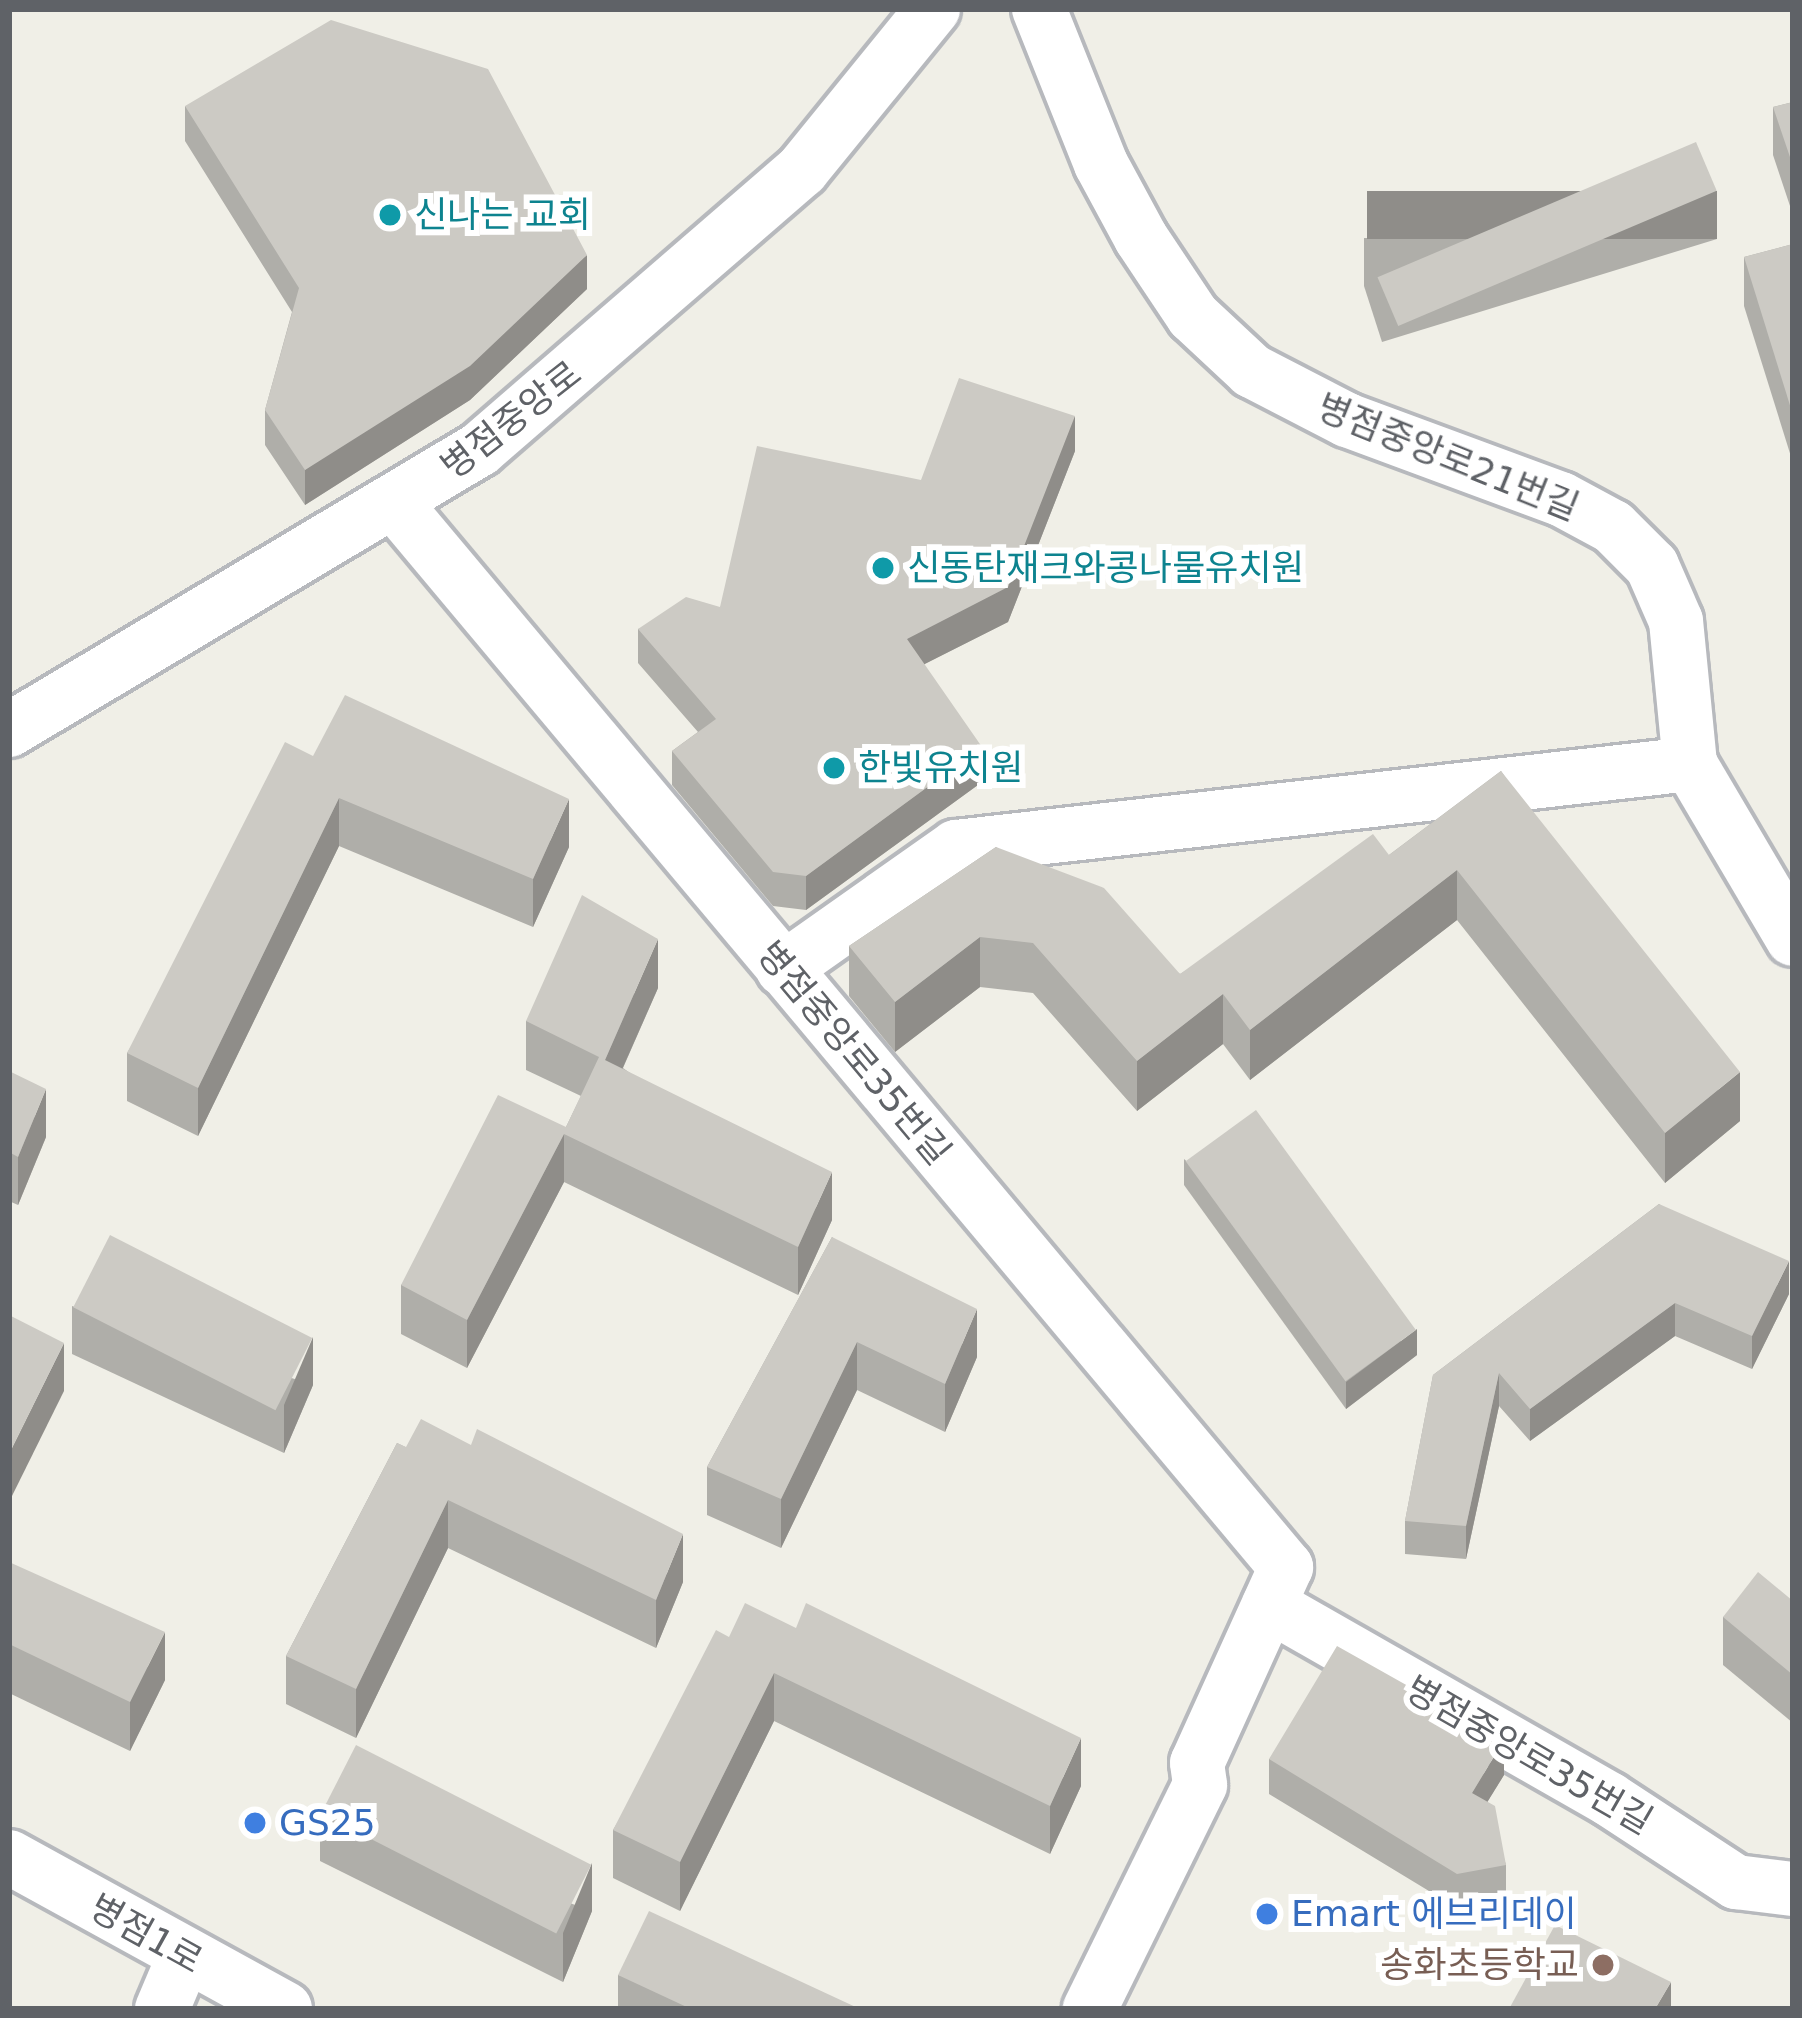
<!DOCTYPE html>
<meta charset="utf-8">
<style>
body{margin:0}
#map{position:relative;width:1802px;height:2018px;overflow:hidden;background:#f0efe7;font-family:"DejaVu Sans","Noto Sans KR",sans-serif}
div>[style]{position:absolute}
.roads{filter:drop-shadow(3px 0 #b7b9bd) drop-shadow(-3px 0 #b7b9bd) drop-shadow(0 3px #b7b9bd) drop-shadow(0 -3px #b7b9bd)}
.minor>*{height:54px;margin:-27px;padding:0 27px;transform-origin:27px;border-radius:27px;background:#fff}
.wall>*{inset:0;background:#afaea9}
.shaded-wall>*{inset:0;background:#8f8d89;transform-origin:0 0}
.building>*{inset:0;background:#cccac4;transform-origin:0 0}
.dots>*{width:33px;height:33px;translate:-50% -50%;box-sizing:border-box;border:6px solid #fff;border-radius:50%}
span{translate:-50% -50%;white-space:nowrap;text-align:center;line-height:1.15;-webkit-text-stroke:12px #fff;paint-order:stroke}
.culture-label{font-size:36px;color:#0d838f}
.left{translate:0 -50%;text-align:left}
.street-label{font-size:36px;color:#5f6267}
.shop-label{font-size:36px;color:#366cbe}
.education-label{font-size:36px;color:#785e54}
.right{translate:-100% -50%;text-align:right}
.frame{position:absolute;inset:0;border:12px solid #5f6267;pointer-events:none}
</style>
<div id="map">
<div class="roads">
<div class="minor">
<div style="left:1039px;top:9px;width:167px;rotate:68.2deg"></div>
<div style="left:1101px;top:164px;width:84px;rotate:61.6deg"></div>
<div style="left:1141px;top:238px;width:94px;rotate:56.3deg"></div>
<div style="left:1193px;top:316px;width:81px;rotate:43deg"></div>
<div style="left:1252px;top:371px;width:107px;rotate:27.3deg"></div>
<div style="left:1347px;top:420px;width:228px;rotate:20.3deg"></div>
<div style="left:1561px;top:499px;width:59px;rotate:28.3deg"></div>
<div style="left:1613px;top:527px;width:55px;rotate:45deg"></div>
<div style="left:1652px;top:566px;width:60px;rotate:66.4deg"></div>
<div style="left:1676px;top:621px;width:144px;rotate:84.4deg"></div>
<div style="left:1690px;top:764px;width:203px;rotate:59.5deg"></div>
<div style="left:396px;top:505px;width:1386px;rotate:50.04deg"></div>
<div style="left:1286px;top:1567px;width:215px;rotate:114.4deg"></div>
<div style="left:1197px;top:1763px;width:22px;rotate:82deg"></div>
<div style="left:1200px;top:1785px;width:250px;rotate:116.2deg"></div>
<div style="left:9px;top:730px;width:548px;rotate:-30.82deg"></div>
<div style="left:480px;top:449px;width:426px;rotate:-40.9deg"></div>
<div style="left:802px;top:170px;width:208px;rotate:-50.9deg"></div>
<div style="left:783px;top:969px;width:212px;rotate:-35.2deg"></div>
<div style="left:956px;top:847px;width:739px;rotate:-6.45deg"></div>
<div style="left:1269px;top:1605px;width:391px;rotate:29.7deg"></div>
<div style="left:1609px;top:1799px;width:152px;rotate:33.2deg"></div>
<div style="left:1736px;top:1882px;width:57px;rotate:7deg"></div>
<div style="left:9px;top:1857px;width:315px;rotate:28.8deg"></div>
<div style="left:162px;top:2009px;width:56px;rotate:-67.1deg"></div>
</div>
</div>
<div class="wall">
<div style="clip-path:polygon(1793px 102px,1793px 208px,1791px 209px,1773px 155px,1773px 107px)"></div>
<div style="clip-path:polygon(185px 106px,587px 289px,470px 400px,305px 505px,265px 445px,265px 410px,292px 312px,185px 141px)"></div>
<div style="clip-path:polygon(1364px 238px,1717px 239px,1382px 342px,1364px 286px)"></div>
<div style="clip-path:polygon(1793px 244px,1793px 463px,1744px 306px,1744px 257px)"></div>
<div style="clip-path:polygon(1075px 451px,1008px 622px,924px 664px,982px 782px,806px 910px,773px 906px,672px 785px,672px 751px,698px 732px,638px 663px,638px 629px,720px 607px,921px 480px)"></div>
<div style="clip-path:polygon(313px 756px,569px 847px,533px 927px,339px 846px,198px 1136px,127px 1101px,127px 1053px)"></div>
<div style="clip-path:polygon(1501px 771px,1740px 1121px,1665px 1183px,1457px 920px,1250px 1080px,1223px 1044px,1137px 1111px,1033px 993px,980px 987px,895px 1052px,849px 996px,849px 946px,996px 847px,1180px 974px,1389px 855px)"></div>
<div style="clip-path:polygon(658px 988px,623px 1068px,832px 1220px,798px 1295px,564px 1182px,467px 1368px,401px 1334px,401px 1285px,566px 1127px,581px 1096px,526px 1070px,526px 1021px)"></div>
<div style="clip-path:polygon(9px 1071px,46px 1137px,18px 1205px,9px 1201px)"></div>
<div style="clip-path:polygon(1184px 1159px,1417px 1355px,1346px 1409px,1184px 1185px)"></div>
<div style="clip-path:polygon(1659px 1204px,1789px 1294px,1752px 1369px,1675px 1336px,1530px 1441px,1499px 1406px,1466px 1559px,1405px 1554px,1405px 1521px,1433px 1375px)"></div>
<div style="clip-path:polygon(832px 1237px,977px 1357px,945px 1432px,857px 1390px,781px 1548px,707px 1515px,707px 1467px)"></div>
<div style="clip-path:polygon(72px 1306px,313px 1385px,284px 1453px,72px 1354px)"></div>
<div style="clip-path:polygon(397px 1443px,683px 1582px,656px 1648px,448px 1548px,356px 1738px,286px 1704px,286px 1656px)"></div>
<div style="clip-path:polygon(9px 1562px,165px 1680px,130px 1751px,9px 1693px)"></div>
<div style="clip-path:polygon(1793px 1601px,1793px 1723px,1723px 1665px,1723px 1617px)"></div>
<div style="clip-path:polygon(729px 1637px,1081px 1786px,1050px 1854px,774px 1721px,680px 1911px,613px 1878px,613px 1830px)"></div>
<div style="clip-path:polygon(1269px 1759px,1504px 1775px,1487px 1802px,1506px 1865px,1506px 1899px,1457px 1908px,1269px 1794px)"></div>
<div style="clip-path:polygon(320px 1813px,592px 1911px,563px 1982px,320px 1861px)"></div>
<div style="clip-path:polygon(618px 1975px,860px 2009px,618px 2009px)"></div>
</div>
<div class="shaded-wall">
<div style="left:1791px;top:160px;width:2px;height:49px"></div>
<div style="left:1717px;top:191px;width:48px;height:350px;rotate:90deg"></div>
<div style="clip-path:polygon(587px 255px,587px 289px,470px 400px,305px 505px,305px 470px)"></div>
<div style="clip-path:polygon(1075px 416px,1075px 451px,1008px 622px,907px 673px,907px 639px)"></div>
<div style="clip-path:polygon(982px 747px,982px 782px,806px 910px,806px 876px)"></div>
<div style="clip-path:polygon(339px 798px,339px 846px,198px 1136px,198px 1088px)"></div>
<div style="clip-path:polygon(569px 799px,569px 847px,533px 927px,533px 879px)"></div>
<div style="clip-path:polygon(1457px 870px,1457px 920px,1250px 1080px,1250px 1030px)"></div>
<div style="clip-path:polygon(980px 937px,980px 987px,895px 1052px,895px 1002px)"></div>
<div style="clip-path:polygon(658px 939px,658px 988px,605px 1108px,605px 1060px)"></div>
<div style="clip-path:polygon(1223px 994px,1223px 1044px,1137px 1111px,1137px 1061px)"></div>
<div style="clip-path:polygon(1740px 1072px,1740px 1121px,1665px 1183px,1665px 1133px)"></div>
<div style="clip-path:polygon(46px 1089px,46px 1137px,18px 1205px,18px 1157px)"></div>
<div style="clip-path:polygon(564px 1134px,564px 1182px,467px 1368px,467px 1320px)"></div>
<div style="clip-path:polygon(832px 1172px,832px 1220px,798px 1295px,798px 1247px)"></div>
<div style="clip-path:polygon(1789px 1261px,1789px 1294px,1752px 1369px,1752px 1336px)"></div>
<div style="clip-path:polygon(1675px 1303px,1675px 1336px,1530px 1441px,1530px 1409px)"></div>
<div style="clip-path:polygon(977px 1309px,977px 1357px,945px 1432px,945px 1384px)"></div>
<div style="clip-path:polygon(1417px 1329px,1417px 1355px,1346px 1409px,1346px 1382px)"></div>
<div style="clip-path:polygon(313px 1337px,313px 1385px,284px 1453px,284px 1405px)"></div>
<div style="clip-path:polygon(857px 1342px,857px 1390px,781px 1548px,781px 1499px)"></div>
<div style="clip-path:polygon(64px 1343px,64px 1391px,9px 1502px,9px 1454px)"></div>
<div style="clip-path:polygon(1499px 1373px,1499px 1406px,1466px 1559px,1466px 1526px)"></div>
<div style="clip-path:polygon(448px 1500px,448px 1548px,356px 1738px,356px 1689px)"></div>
<div style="clip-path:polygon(683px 1534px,683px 1582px,656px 1648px,656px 1600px)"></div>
<div style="clip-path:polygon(165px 1632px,165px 1680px,130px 1751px,130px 1702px)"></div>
<div style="clip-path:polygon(774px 1673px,774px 1721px,680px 1911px,680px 1862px)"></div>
<div style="clip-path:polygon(1081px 1738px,1081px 1786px,1050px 1854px,1050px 1806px)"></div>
<div style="clip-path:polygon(1504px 1740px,1504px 1775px,1472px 1827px,1472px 1793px)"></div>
<div style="clip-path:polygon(592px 1863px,592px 1911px,563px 1982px,563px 1933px)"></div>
<div style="clip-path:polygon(1671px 1982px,1671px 2008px,1655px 2009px)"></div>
</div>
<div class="building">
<div style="clip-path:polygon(331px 20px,488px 69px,587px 255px,470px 366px,305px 470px,265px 410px,299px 288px,185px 106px)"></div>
<div style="clip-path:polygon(1793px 102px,1793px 160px,1791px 160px,1773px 107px)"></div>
<div style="left:1696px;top:142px;width:53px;height:346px;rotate:67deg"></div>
<div style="clip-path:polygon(1793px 244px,1793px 415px,1744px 257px)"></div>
<div style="clip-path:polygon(959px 378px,1075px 416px,1008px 587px,907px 639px,982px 747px,806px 876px,773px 872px,672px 751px,716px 719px,638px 629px,686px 597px,720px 607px,757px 446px,921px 480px)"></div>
<div style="clip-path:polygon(345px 695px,569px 799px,533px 879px,339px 798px,198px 1088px,127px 1053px,285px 742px,313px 756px)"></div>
<div style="clip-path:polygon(1501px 771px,1740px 1072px,1665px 1133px,1457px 870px,1250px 1030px,1223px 994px,1137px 1061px,1033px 943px,980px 937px,895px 1002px,849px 946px,996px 847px,1104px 888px,1180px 974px,1373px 834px,1389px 855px)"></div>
<div style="clip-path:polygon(582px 895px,658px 939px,605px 1060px,832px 1172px,798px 1247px,564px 1134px,467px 1320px,401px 1285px,498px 1095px,566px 1127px,599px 1057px,526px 1021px)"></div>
<div style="clip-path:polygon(9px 1071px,46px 1089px,18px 1157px,9px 1152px)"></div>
<div style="left:1256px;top:1110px;width:272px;height:87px;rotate:54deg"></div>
<div style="clip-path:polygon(1659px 1204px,1789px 1261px,1752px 1336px,1675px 1303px,1530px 1409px,1499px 1373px,1466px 1526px,1405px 1521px,1433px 1375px)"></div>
<div style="left:110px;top:1235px;width:227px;height:81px;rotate:27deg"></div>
<div style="clip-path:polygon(832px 1237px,977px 1309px,945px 1384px,857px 1342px,781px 1499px,707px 1467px)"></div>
<div style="clip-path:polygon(9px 1315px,64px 1343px,9px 1454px)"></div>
<div style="clip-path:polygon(421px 1419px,471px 1445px,477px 1429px,683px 1534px,656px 1600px,448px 1500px,356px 1689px,286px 1656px,397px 1443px,406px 1447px)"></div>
<div style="clip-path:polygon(9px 1562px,165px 1632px,130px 1702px,9px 1644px)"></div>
<div style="clip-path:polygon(1758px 1572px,1793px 1601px,1793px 1675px,1723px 1617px)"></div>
<div style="clip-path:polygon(745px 1603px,796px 1628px,806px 1603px,1081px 1738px,1050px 1806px,774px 1673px,680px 1862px,613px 1830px,716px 1630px,729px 1637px)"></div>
<div style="clip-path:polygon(1337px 1646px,1504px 1740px,1472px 1793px,1495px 1806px,1506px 1865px,1457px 1874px,1269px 1759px)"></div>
<div style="left:356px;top:1745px;width:264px;height:77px;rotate:27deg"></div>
<div style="clip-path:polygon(649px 1911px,860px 2009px,691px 2009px,618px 1975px)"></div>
<div style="clip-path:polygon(1555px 1925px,1671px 1982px,1655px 2009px,1509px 2009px)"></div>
</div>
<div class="dots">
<div style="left:390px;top:215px;background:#0f9aa8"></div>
<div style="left:883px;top:568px;background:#0f9aa8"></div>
<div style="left:834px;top:768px;background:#0f9aa8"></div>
<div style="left:255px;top:1823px;background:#3f7fe0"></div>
<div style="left:1267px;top:1914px;background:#3f7fe0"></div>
<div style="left:1603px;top:1965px;background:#8d6e63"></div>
</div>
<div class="culture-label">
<span class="left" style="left:414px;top:215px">신나는 교회</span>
<span class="left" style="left:907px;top:568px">신동탄재크와콩나물유치원</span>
<span class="left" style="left:858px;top:768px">한빛유치원</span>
</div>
<div class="street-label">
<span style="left:511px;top:420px;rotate:-38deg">병점중앙로</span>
<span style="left:1448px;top:457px;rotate:22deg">병점중앙로21번길</span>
<span style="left:854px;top:1053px;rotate:50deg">병점중앙로35번길</span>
<span style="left:1529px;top:1755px;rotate:30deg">병점중앙로35번길</span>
<span style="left:146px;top:1934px;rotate:29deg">병점1로</span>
</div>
<div class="shop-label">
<span class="left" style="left:279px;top:1823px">GS25</span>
<span class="left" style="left:1291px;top:1914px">Emart 에브리데이</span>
</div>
<div class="education-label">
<span class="right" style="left:1579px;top:1965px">송화초등학교</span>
</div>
<div class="frame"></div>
</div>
